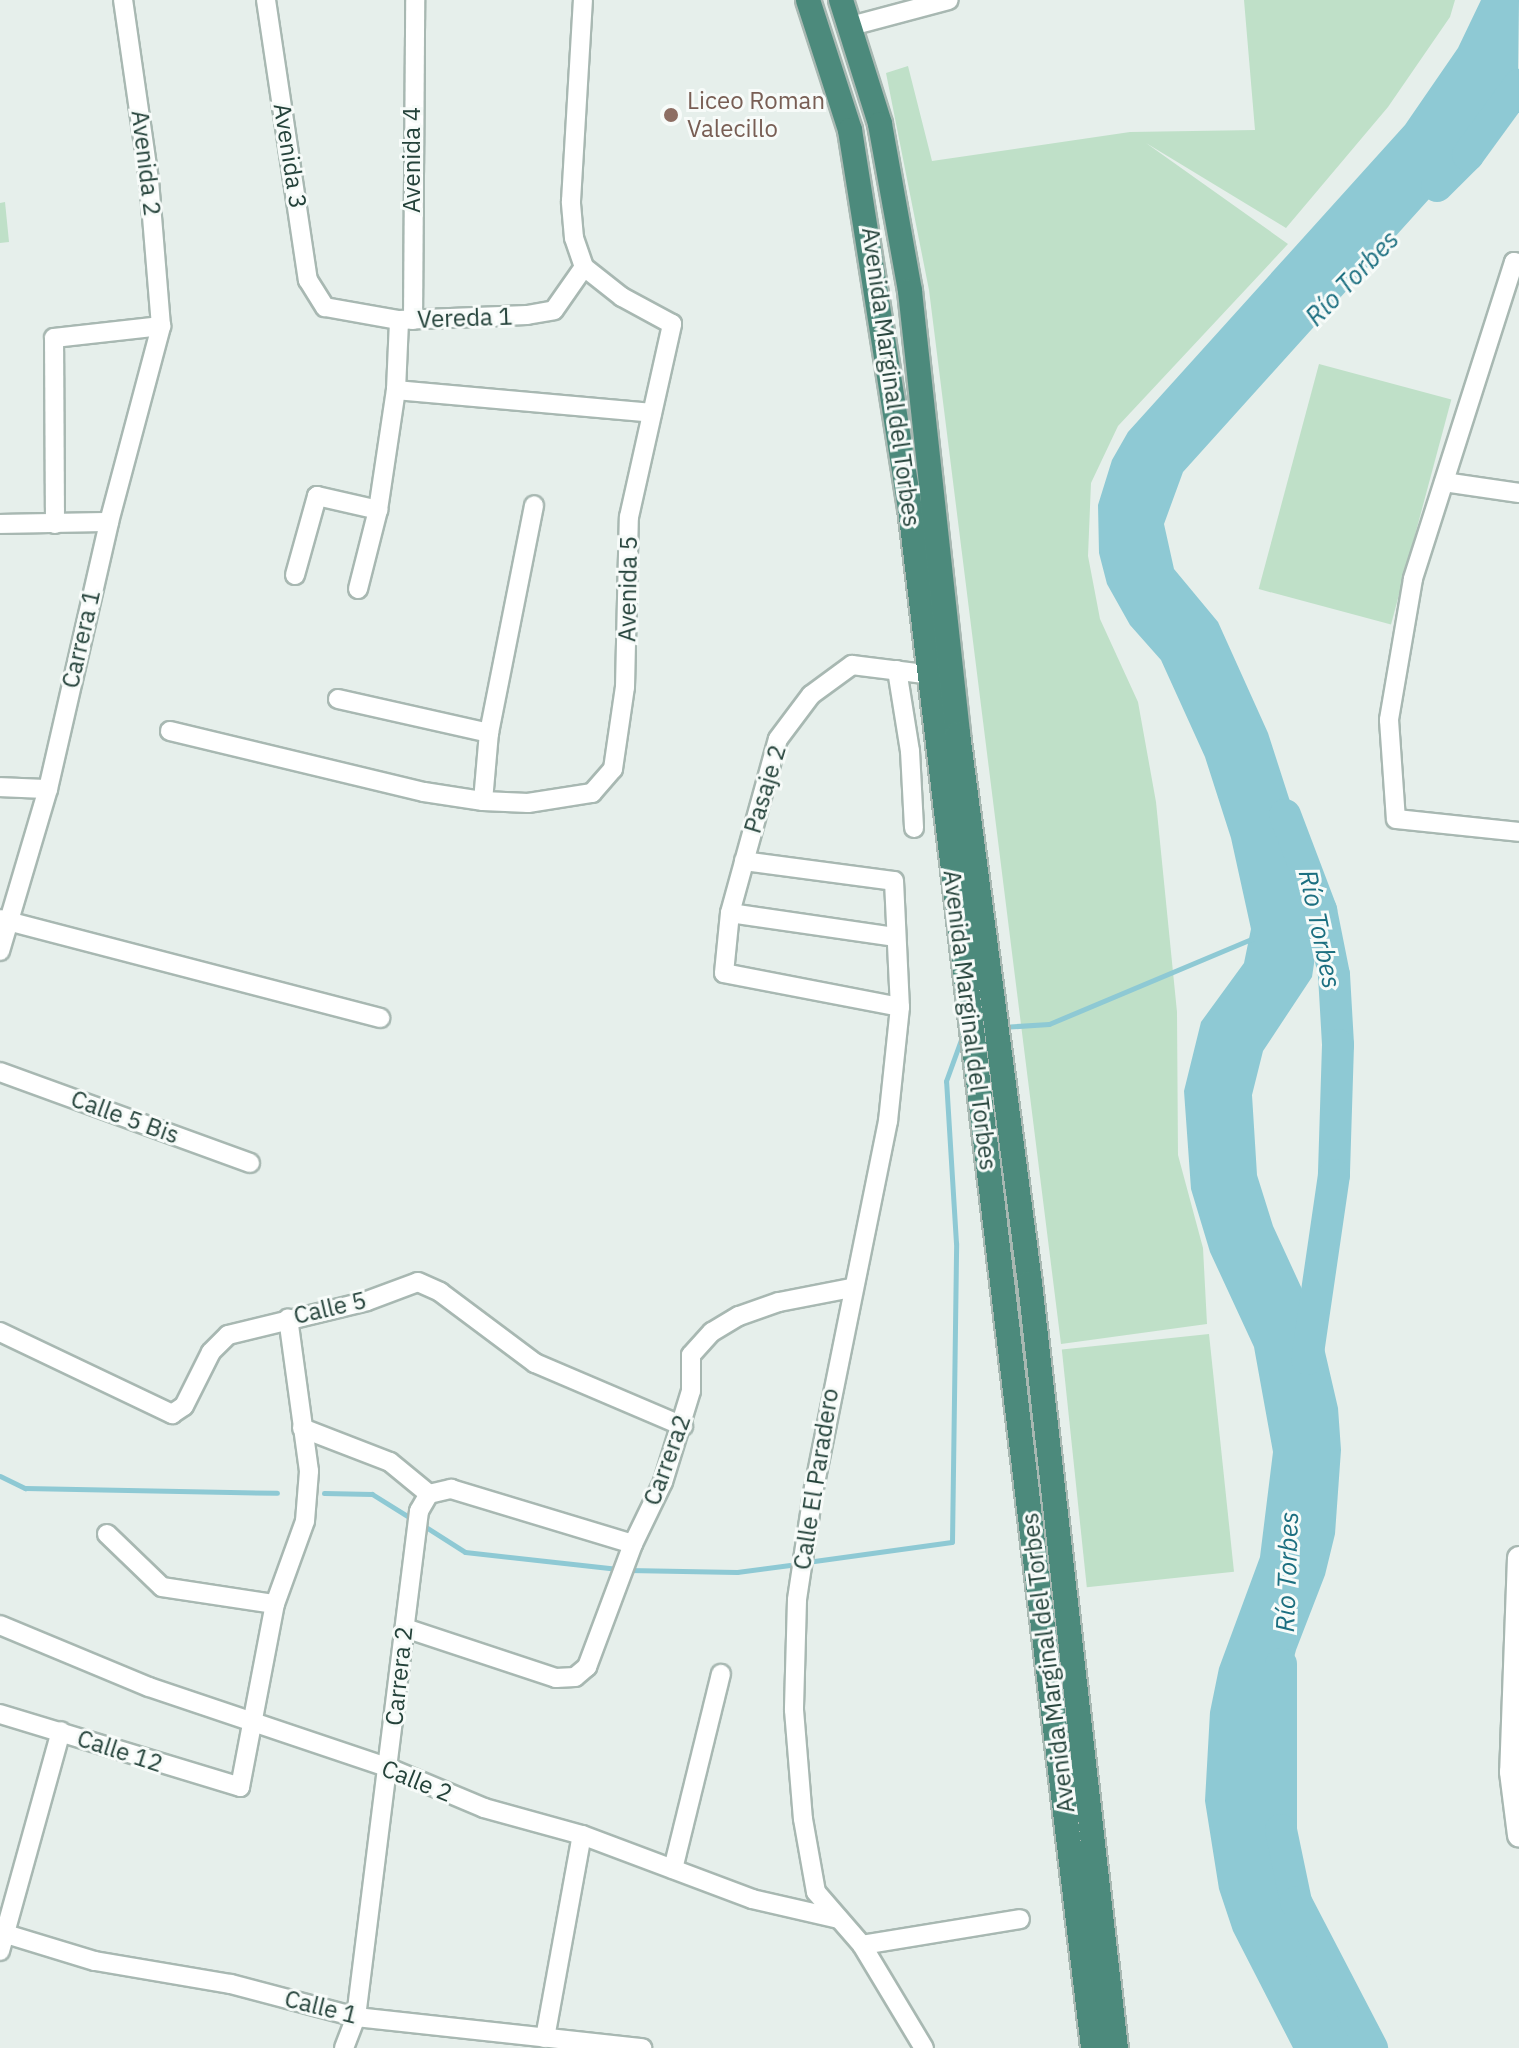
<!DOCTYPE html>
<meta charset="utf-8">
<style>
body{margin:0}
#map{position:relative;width:1519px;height:2048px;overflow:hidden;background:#e6efeb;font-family:"IBM Plex Sans",sans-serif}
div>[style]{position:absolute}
.green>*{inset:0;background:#bfe0c8;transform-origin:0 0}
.water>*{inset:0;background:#8ec9d4}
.stream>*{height:5px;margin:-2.5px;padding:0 2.5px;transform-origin:2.5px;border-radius:2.5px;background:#8ec9d4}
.river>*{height:32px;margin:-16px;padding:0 16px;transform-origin:16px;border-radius:16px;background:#8ec9d4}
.roads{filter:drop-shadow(2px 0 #a8b8b2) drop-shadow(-2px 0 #a8b8b2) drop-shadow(0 2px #a8b8b2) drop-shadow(0 -2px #a8b8b2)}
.minor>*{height:18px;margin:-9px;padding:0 9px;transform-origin:9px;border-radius:9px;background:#fff}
.tertiary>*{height:22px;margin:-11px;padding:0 11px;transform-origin:11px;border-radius:11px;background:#fff}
.trunk>*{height:24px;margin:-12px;padding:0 12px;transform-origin:12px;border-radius:12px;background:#4c8a7c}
.dots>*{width:22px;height:22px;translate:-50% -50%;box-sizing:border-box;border:4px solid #f7fbf9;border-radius:50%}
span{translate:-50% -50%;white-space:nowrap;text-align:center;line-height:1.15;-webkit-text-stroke:6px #f7fbf9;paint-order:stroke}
.education-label{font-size:24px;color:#785e54}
.left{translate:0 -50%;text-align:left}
.street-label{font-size:24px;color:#24423a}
.water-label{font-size:26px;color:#1c6f80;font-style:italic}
</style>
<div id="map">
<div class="green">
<div style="clip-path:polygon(1244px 0,1455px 0,1450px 17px,1388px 107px,1286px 228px,1146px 143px,1288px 244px,1118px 426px,1091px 483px,1088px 556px,1100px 619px,1138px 702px,1156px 802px,1177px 1012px,1178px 1155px,1203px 1248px,1207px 1324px,1061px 1344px,929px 290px,886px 73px,908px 66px,932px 161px,1130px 132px,1255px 130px)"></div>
<div style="clip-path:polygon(5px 202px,9px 242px,0 243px,0 203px)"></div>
<div style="left:1319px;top:364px;width:137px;height:233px;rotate:15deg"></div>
<div style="left:1209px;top:1334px;width:239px;height:148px;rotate:84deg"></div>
</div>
<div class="water">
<div style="clip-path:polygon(1481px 0,1519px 0,1518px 81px,1457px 168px,1183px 472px,1164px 524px,1174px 569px,1218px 622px,1268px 733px,1296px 820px,1319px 931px,1312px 977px,1263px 1051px,1252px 1095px,1257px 1175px,1273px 1226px,1319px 1326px,1338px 1408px,1341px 1450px,1335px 1534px,1325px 1575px,1296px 1650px,1277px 1722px,1273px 1797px,1296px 1907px,1369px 2048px,1293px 2048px,1233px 1931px,1219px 1889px,1205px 1801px,1210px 1712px,1219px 1668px,1260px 1557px,1273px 1452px,1254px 1347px,1210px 1252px,1191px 1189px,1184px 1091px,1201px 1022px,1244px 963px,1251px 929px,1231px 838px,1205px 757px,1161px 660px,1130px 625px,1107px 584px,1099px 553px,1098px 505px,1112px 460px,1128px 432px,1405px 125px,1458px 48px)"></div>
</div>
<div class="stream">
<div style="left:1002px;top:1027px;width:47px;rotate:-3.7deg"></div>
<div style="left:1049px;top:1024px;width:222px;rotate:-22.8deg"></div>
<div style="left:0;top:1476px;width:28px;rotate:26deg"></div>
<div style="left:25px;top:1488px;width:252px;rotate:1.1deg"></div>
<div style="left:324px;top:1493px;width:48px;rotate:1.2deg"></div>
<div style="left:372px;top:1494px;width:47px;rotate:32deg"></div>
<div style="left:421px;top:1524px;width:52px;rotate:32.5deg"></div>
<div style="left:465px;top:1552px;width:154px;rotate:6.3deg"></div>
<div style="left:807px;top:1562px;width:146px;rotate:-7.9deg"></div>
<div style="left:952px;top:1542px;width:299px;rotate:-89.2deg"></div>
<div style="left:956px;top:1243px;width:162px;rotate:-93.5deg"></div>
<div style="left:946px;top:1081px;width:50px;rotate:-70.1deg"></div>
<div style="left:628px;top:1570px;width:109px;rotate:1.1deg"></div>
<div style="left:737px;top:1572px;width:61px;rotate:-7.6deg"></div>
</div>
<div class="river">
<div style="left:1437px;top:186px;width:44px;rotate:-45deg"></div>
<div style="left:1468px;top:155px;width:87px;rotate:-53.9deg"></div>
<div style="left:1285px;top:815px;width:102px;rotate:69.2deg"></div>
<div style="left:1321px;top:910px;width:66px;rotate:78.7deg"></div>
<div style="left:1334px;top:975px;width:70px;rotate:86.7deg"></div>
<div style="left:1338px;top:1045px;width:130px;rotate:91.8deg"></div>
<div style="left:1334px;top:1175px;width:186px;rotate:98.3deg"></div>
<div style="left:1281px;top:1664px;width:166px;rotate:90deg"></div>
<div style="left:1281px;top:1830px;width:74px;rotate:78.2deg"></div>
<div style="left:1296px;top:1902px;width:165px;rotate:62.5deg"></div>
</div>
<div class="roads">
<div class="minor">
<div style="left:266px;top:0;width:283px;rotate:81.5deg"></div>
<div style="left:308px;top:280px;width:32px;rotate:58deg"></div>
<div style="left:325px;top:307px;width:75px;rotate:10deg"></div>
<div style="left:399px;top:320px;width:128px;rotate:-2.2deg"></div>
<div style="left:527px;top:315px;width:27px;rotate:-10deg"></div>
<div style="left:554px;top:310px;width:52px;rotate:-55.1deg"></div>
<div style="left:851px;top:26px;width:101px;rotate:-14.9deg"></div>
<div style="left:1519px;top:263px;width:5px;rotate:-169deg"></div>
<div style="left:1514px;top:262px;width:333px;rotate:107.7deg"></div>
<div style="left:1413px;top:579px;width:143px;rotate:99.7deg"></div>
<div style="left:1389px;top:720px;width:99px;rotate:86deg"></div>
<div style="left:1396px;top:819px;width:124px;rotate:6deg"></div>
<div style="left:413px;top:320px;width:320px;rotate:-89.6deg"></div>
<div style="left:396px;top:390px;width:257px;rotate:5.1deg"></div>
<div style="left:1444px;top:482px;width:76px;rotate:8.3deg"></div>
<div style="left:0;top:524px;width:109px;rotate:-1.1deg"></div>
<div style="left:55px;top:524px;width:186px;rotate:-90.3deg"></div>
<div style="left:54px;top:338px;width:108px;rotate:-6.4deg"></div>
<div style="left:295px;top:575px;width:82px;rotate:-74.4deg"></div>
<div style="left:317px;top:496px;width:63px;rotate:12.9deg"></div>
<div style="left:358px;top:589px;width:81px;rotate:-75.8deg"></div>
<div style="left:378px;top:510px;width:121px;rotate:-81.5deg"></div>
<div style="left:396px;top:390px;width:70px;rotate:-87.5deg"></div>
<div style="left:897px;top:670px;width:82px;rotate:80.9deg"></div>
<div style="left:910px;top:751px;width:77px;rotate:87deg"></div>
<div style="left:338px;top:699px;width:155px;rotate:12.7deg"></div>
<div style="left:170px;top:731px;width:261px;rotate:13.5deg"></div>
<div style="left:424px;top:792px;width:60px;rotate:8.7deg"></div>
<div style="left:483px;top:801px;width:45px;rotate:2.5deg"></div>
<div style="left:528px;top:803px;width:65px;rotate:-8.9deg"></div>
<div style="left:592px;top:793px;width:32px;rotate:-49deg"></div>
<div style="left:613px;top:769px;width:83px;rotate:-81.7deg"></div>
<div style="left:625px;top:687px;width:170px;rotate:-88.7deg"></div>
<div style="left:629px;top:517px;width:198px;rotate:-77.4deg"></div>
<div style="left:672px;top:324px;width:57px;rotate:-151.6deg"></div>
<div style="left:622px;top:297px;width:48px;rotate:-141.7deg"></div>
<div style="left:584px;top:267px;width:31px;rotate:-109deg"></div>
<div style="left:574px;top:238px;width:37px;rotate:-95deg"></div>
<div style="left:571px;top:201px;width:201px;rotate:-86.6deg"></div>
<div style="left:0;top:787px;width:48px;rotate:2.4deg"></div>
<div style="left:483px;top:801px;width:68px;rotate:-85deg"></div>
<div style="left:489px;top:733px;width:232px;rotate:-78.8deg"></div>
<div style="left:744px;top:861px;width:151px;rotate:7.6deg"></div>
<div style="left:894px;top:881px;width:126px;rotate:87.3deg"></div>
<div style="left:900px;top:1007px;width:115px;rotate:96deg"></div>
<div style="left:888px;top:1121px;width:373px;rotate:101.4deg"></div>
<div style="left:814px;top:1487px;width:114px;rotate:98.6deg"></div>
<div style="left:797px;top:1600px;width:110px;rotate:91.6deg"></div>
<div style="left:794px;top:1710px;width:109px;rotate:85.3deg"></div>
<div style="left:803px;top:1819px;width:74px;rotate:79.9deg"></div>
<div style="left:816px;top:1892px;width:70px;rotate:49deg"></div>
<div style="left:862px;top:1945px;width:120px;rotate:59deg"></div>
<div style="left:730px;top:913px;width:166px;rotate:8.3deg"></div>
<div style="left:0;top:919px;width:393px;rotate:14.6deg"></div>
<div style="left:0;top:951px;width:169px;rotate:-73.5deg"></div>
<div style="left:48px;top:789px;width:274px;rotate:-77.1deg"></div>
<div style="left:109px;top:522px;width:203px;rotate:-75.1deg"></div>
<div style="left:161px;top:326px;width:146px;rotate:-94.7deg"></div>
<div style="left:149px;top:180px;width:182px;rotate:-98.2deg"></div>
<div style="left:900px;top:1007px;width:179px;rotate:-169.1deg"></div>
<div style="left:724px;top:973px;width:60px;rotate:-84.3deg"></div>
<div style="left:730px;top:913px;width:180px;rotate:-74.6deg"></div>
<div style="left:778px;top:739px;width:55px;rotate:-53.1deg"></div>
<div style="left:811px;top:695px;width:51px;rotate:-36.2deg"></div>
<div style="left:852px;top:665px;width:81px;rotate:7.1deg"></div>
<div style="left:0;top:1072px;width:266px;rotate:20deg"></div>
<div style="left:0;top:1332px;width:191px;rotate:25.5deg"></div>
<div style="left:172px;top:1414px;width:14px;rotate:-34deg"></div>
<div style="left:184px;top:1406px;width:60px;rotate:-63.4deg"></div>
<div style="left:211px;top:1352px;width:24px;rotate:-45deg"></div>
<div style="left:228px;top:1335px;width:143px;rotate:-13.7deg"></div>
<div style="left:367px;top:1301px;width:54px;rotate:-20.4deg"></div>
<div style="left:418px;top:1282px;width:24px;rotate:24deg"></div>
<div style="left:440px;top:1292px;width:119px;rotate:36.8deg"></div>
<div style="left:535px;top:1363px;width:161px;rotate:23.1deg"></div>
<div style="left:302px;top:1428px;width:94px;rotate:21.1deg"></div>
<div style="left:390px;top:1462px;width:50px;rotate:39.4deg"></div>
<div style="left:429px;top:1494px;width:23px;rotate:-13deg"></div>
<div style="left:451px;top:1489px;width:190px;rotate:16.8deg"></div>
<div style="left:107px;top:1534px;width:76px;rotate:43.9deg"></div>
<div style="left:162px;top:1587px;width:114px;rotate:8.6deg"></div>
<div style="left:0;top:1625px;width:161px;rotate:22.6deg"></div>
<div style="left:149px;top:1687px;width:253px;rotate:18.6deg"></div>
<div style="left:389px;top:1768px;width:103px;rotate:22.8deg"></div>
<div style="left:484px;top:1808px;width:102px;rotate:15.4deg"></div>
<div style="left:582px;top:1835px;width:182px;rotate:20.6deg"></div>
<div style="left:752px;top:1899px;width:89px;rotate:12.9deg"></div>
<div style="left:405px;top:1628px;width:159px;rotate:18.3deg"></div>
<div style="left:556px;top:1678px;width:19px;rotate:-3deg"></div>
<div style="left:575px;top:1677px;width:16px;rotate:-40deg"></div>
<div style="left:587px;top:1667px;width:131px;rotate:-69.5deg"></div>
<div style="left:633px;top:1544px;width:69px;rotate:-64.2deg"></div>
<div style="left:663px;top:1482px;width:95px;rotate:-72.9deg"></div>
<div style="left:691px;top:1391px;width:36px;rotate:-90deg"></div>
<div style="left:691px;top:1355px;width:31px;rotate:-48deg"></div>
<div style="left:712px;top:1332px;width:31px;rotate:-31deg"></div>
<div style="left:739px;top:1316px;width:42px;rotate:-19.3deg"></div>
<div style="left:779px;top:1302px;width:73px;rotate:-11deg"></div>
<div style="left:0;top:1714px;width:251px;rotate:16.9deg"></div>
<div style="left:240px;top:1787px;width:186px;rotate:-79.2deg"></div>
<div style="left:275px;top:1604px;width:88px;rotate:-70.1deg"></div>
<div style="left:305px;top:1521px;width:50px;rotate:-85.4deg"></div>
<div style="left:309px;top:1471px;width:154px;rotate:-97.8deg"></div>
<div style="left:673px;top:1869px;width:201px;rotate:-76.2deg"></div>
<div style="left:6px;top:1934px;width:93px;rotate:16.9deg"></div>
<div style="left:95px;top:1961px;width:138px;rotate:9.6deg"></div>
<div style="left:231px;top:1984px;width:129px;rotate:14.8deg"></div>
<div style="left:356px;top:2017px;width:288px;rotate:6.2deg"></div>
<div style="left:862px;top:1945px;width:160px;rotate:-9.3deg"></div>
<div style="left:0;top:1951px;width:228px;rotate:-74.5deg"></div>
<div style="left:545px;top:2038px;width:206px;rotate:-79.7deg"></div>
<div style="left:344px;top:2048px;width:33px;rotate:-69deg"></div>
<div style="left:356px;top:2017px;width:510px;rotate:-82.9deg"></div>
<div style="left:419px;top:1511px;width:20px;rotate:-60deg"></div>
</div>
<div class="tertiary">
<div style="left:1519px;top:1558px;width:214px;rotate:92.1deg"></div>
<div style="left:1511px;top:1772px;width:64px;rotate:82.8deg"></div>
</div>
<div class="trunk">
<div style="left:808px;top:0;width:137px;rotate:72.1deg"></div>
<div style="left:850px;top:130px;width:383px;rotate:81deg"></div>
<div style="left:910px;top:508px;width:1551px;rotate:83.22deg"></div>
<div style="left:841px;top:0;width:130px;rotate:72.5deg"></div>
<div style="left:880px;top:124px;width:170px;rotate:79.8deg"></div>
<div style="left:910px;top:291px;width:446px;rotate:83.8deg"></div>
<div style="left:958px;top:734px;width:554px;rotate:82.53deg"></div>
<div style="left:1030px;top:1283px;width:770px;rotate:83.59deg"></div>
</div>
</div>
<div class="dots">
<div style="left:671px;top:115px;background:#8d6e63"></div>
</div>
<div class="education-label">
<span class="left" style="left:687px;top:115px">Liceo Roman<br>Valecillo</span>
</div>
<div class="street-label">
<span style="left:290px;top:156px;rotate:81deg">Avenida 3</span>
<span style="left:412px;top:160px;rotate:-90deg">Avenida 4</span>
<span style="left:146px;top:163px;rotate:83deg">Avenida 2</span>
<span style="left:465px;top:318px;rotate:-2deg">Vereda 1</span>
<span style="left:891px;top:377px;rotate:82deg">Avenida Marginal del Torbes</span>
<span style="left:628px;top:589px;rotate:-89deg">Avenida 5</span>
<span style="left:81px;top:639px;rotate:-77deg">Carrera 1</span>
<span style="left:765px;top:789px;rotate:-73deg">Pasaje 2</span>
<span style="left:970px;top:1020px;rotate:83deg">Avenida Marginal del Torbes</span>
<span style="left:125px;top:1117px;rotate:20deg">Calle 5 Bis</span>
<span style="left:330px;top:1308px;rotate:-13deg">Calle 5</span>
<span style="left:667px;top:1460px;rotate:-70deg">Carrera2</span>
<span style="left:816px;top:1479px;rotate:-81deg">Calle El Paradero</span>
<span style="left:1048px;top:1663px;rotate:-97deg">Avenida Marginal del Torbes</span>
<span style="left:399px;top:1676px;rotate:-84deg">Carrera 2</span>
<span style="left:120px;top:1751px;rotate:18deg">Calle 12</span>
<span style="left:417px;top:1781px;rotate:22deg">Calle 2</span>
<span style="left:321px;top:2007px;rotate:14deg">Calle 1</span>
</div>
<div class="water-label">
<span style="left:1352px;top:278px;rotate:-46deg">Río Torbes</span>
<span style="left:1320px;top:929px;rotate:78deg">Río Torbes</span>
<span style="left:1287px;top:1572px;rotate:-88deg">Río Torbes</span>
</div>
</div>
